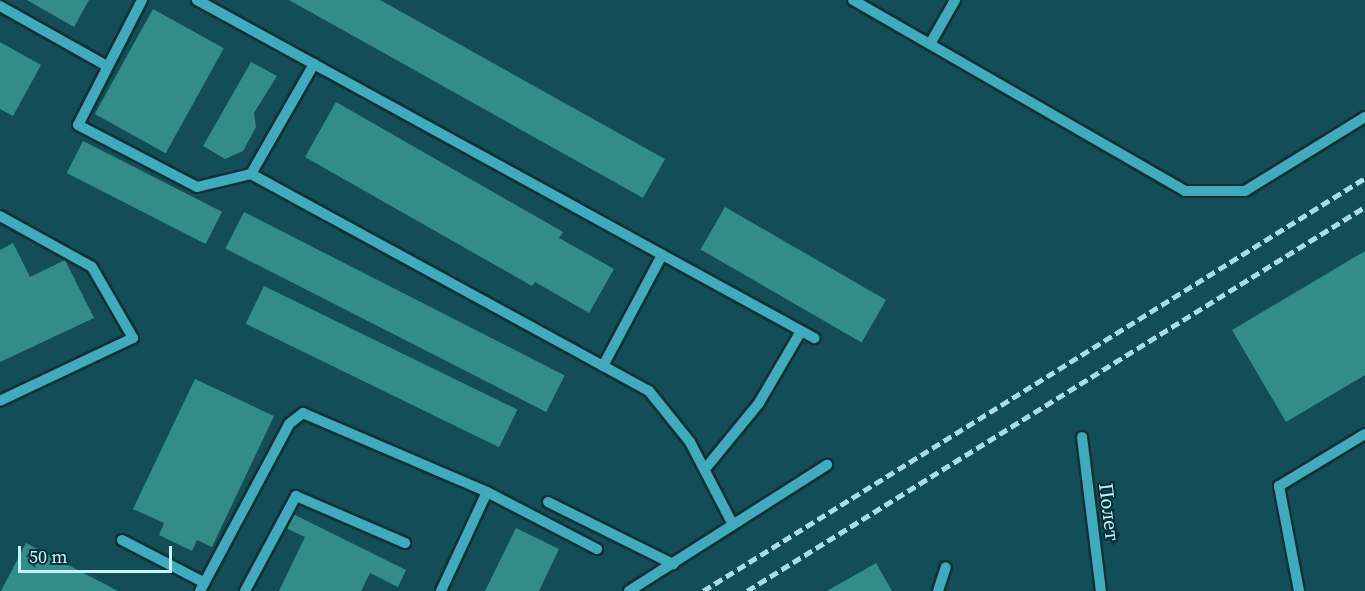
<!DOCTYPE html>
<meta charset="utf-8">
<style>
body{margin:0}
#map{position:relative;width:1365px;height:591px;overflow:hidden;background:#134d57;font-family:"Source Serif 4",serif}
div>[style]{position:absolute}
.building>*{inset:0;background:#348c88;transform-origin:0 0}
.roads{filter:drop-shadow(2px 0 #0f3136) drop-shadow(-2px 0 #0f3136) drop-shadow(0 2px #0f3136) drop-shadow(0 -2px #0f3136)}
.minor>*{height:10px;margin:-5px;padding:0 5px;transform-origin:5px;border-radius:5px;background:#3fabbd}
.rail>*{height:4.5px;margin-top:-2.25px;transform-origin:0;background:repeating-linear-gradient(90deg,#abdce5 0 9px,transparent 0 13.5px)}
span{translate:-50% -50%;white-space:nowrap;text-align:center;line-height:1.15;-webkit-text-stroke:4.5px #013239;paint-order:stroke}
.street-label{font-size:20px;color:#c5f4fd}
.scale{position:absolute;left:18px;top:546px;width:154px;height:27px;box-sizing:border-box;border:3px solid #c5f4fd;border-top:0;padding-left:8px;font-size:18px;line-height:21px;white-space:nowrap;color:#c5f4fd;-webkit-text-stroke:4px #013239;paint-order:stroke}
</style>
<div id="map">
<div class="building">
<div style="clip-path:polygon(27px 0,89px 0,74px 27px)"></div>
<div style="clip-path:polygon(289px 0,380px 0,665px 159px,643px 198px)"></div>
<div style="left:153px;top:9px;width:81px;height:120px;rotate:29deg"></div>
<div style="clip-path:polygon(0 42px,41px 65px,13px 116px,0 109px)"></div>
<div style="clip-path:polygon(251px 62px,277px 76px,254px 113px,256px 127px,243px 151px,225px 159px,203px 146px)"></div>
<div style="clip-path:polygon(336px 102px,563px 232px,559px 238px,614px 269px,589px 313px,535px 282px,532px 286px,305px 157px)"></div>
<div style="left:83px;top:141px;width:156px;height:36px;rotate:27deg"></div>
<div style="left:725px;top:207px;width:186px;height:49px;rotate:30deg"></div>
<div style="left:244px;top:212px;width:360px;height:41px;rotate:27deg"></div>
<div style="clip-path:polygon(13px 243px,30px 277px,65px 260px,94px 318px,0 362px,0 250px)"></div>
<div style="clip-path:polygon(1365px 251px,1365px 375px,1286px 422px,1232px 330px)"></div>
<div style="left:264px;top:286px;width:282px;height:42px;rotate:26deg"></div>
<div style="clip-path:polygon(195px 379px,274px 416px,212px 547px,197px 540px,192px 551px,159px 535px,164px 523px,133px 509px)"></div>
<div style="clip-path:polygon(293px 514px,406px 570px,398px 587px,370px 573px,361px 591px,279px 591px,305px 537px,286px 528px)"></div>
<div style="clip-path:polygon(516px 528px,559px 549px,539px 591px,485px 591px)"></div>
<div style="clip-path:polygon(26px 543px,118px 591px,1px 591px)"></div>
<div style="clip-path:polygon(876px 563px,892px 591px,827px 591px)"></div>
</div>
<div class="roads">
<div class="minor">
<div style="left:142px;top:0;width:140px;rotate:117.1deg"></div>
<div style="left:78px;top:125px;width:134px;rotate:27.5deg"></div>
<div style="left:197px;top:187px;width:56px;rotate:-13.5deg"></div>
<div style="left:251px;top:174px;width:127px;rotate:-60.2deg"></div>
<div style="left:197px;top:0;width:704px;rotate:28.71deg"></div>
<div style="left:853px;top:0;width:383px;rotate:29.9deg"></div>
<div style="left:1185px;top:191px;width:60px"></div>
<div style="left:1245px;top:191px;width:141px;rotate:-31.7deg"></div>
<div style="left:0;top:6px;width:123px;rotate:29.3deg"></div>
<div style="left:930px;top:44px;width:51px;rotate:-60.4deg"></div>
<div style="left:251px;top:174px;width:453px;rotate:28.6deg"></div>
<div style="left:649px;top:391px;width:65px;rotate:51.2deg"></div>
<div style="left:690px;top:442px;width:93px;rotate:62.6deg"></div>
<div style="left:0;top:216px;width:105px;rotate:29deg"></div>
<div style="left:92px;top:267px;width:82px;rotate:60deg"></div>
<div style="left:133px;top:338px;width:147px;rotate:154.7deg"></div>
<div style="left:603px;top:366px;width:126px;rotate:-62deg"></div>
<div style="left:1082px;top:437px;width:155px;rotate:83deg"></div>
<div style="left:705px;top:469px;width:85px;rotate:-50.7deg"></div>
<div style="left:759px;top:403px;width:83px;rotate:-59.7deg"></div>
<div style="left:548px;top:502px;width:140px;rotate:26.4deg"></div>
<div style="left:122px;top:540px;width:93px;rotate:27.4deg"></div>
<div style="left:200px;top:591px;width:189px;rotate:-61.9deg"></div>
<div style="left:289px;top:424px;width:18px;rotate:-38deg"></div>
<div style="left:303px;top:413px;width:200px;rotate:23.2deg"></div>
<div style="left:245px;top:591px;width:108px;rotate:-61.8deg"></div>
<div style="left:296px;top:496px;width:119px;rotate:23.3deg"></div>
<div style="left:441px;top:591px;width:109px;rotate:-65.1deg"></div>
<div style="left:487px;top:492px;width:124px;rotate:27.4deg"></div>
<div style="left:629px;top:591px;width:235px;rotate:-32.5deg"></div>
<div style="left:938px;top:591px;width:25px;rotate:-72deg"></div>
<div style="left:1299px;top:591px;width:107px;rotate:-100.8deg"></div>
<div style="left:1279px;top:486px;width:100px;rotate:-31.2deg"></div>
</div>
</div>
<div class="rail">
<div style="left:703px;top:591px;width:780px;rotate:-31.96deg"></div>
<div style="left:747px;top:591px;width:728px;rotate:-31.86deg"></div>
</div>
<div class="street-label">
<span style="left:1109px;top:512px;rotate:83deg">Полет</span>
</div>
<div class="scale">50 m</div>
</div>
